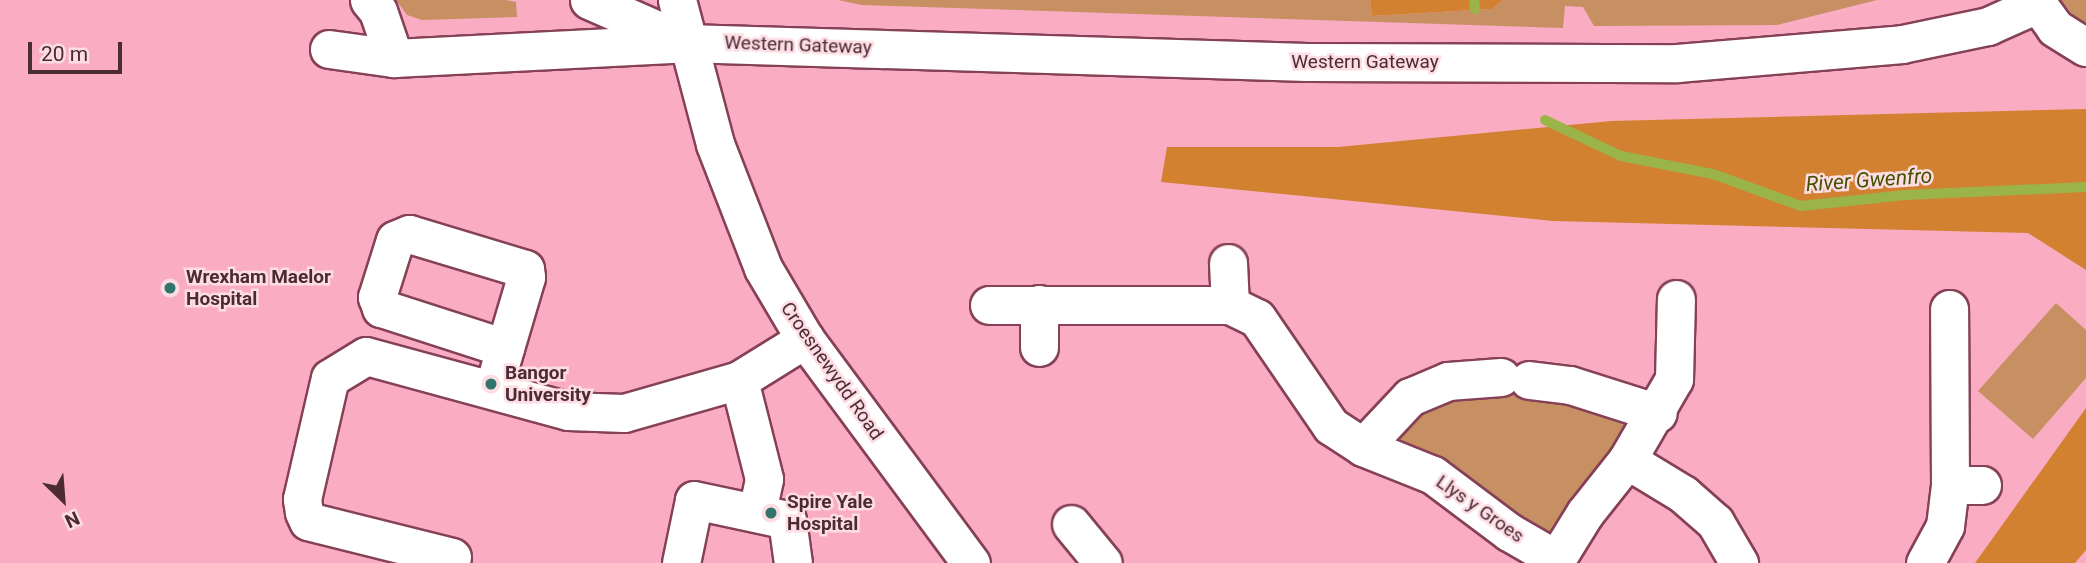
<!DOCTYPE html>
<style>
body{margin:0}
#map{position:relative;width:2086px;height:563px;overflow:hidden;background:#faacc2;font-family:Roboto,sans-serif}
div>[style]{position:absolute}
.green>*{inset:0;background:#c79062}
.forest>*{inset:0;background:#d28131}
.stream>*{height:10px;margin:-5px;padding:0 5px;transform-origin:5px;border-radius:5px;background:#9bb44a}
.roads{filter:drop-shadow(2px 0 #854157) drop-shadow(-2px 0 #854157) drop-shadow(0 2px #854157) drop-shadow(0 -2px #854157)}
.minor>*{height:37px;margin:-18.5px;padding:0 18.5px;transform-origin:18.5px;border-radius:18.5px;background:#fff}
.dots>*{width:19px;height:19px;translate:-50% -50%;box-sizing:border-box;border:4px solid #fddce4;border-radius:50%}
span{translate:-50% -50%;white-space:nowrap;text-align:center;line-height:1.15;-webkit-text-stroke:5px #fddce4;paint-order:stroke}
.street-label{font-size:19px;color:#4b2c35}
.poi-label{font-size:19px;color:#4b2c35;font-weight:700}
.left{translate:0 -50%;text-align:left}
.water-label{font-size:21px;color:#435200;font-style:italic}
.north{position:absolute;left:28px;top:465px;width:70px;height:70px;-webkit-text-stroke:5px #fddce4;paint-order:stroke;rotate:155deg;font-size:19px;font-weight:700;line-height:28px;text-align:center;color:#4b2c35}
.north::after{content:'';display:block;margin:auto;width:24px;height:32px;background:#4b2c35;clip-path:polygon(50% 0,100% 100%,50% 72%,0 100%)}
.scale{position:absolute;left:28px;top:42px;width:94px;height:32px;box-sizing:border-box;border:4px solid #4b2c35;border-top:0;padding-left:9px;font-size:21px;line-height:24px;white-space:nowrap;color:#4b2c35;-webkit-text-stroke:5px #fddce4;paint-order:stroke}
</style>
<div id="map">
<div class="green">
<div style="clip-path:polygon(396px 0,506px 0,516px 2px,517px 17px,422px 20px,407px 15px)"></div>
<div style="clip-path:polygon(838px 0,1370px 0,1372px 16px,1492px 9px,1503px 0,1877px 0,1777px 25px,1594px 26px,1583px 7px,1565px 6px,1563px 28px,862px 5px)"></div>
<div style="clip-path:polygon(2061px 0,2086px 0,2086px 23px,2073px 15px)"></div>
<div style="clip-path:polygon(2056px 303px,2086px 330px,2086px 378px,2033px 439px,1978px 391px)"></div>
<div style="clip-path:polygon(1515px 387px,1635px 416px,1554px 541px,1374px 443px,1415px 403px)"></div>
</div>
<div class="forest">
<div style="clip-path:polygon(1370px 0,1503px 0,1492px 9px,1372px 16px)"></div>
<div style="clip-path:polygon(2086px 109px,2086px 270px,2028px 233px,1553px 221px,1161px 182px,1167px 147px,1338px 147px,1611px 121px)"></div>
<div style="clip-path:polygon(2086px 408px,2086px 550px,2075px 563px,1975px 563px)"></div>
</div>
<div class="stream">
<div style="left:1474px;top:0;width:9px;rotate:84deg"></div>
<div style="left:1545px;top:120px;width:84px;rotate:25.3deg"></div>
<div style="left:1621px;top:156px;width:94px;rotate:11.1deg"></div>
<div style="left:1713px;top:174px;width:94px;rotate:20deg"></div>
<div style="left:1801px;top:206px;width:105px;rotate:-6deg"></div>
<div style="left:1905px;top:195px;width:181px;rotate:-2.5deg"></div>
</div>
<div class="roads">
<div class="minor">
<div style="left:369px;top:0;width:14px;rotate:51deg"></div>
<div style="left:378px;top:11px;width:50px;rotate:71.2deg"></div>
<div style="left:589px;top:0;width:97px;rotate:23.7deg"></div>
<div style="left:677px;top:0;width:149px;rotate:75.2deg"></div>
<div style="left:715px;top:144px;width:133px;rotate:68.8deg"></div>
<div style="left:763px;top:268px;width:82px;rotate:59.4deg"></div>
<div style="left:805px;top:339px;width:279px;rotate:53.5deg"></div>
<div style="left:2035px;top:0;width:34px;rotate:54deg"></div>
<div style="left:2055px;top:28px;width:36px;rotate:32deg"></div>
<div style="left:329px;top:49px;width:66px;rotate:7.9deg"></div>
<div style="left:394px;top:58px;width:292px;rotate:-2.9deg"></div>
<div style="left:686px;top:43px;width:621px;rotate:1.75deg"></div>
<div style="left:1307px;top:62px;width:370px;rotate:0.2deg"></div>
<div style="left:1677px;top:63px;width:226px;rotate:-4.8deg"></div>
<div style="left:1902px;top:44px;width:88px;rotate:-11.8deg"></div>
<div style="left:1988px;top:26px;width:54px;rotate:-24.2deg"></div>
<div style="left:1228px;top:263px;width:42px;rotate:87.3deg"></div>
<div style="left:1039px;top:304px;width:43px;rotate:90deg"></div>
<div style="left:989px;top:305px;width:241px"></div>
<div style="left:1230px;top:305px;width:30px;rotate:26deg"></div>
<div style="left:1257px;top:318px;width:131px;rotate:55.6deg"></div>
<div style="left:1331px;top:426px;width:38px;rotate:33deg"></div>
<div style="left:1363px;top:447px;width:75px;rotate:21.8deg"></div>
<div style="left:1433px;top:475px;width:95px;rotate:36.9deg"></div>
<div style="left:1509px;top:532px;width:54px;rotate:29.9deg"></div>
<div style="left:739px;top:380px;width:102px;rotate:75.8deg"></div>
<div style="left:764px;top:479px;width:35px;rotate:102deg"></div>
<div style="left:1529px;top:380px;width:41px;rotate:7deg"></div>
<div style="left:1570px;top:385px;width:92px;rotate:17.7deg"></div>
<div style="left:493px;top:390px;width:44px;rotate:-74.1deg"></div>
<div style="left:505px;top:348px;width:74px;rotate:-73.5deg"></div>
<div style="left:526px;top:277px;width:8px;rotate:-97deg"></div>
<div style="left:525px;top:269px;width:121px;rotate:-163.2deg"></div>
<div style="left:409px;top:234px;width:15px;rotate:157deg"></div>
<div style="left:395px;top:240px;width:60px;rotate:107.5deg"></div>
<div style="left:377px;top:297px;width:12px;rotate:70deg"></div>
<div style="left:381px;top:308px;width:130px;rotate:17.9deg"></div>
<div style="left:1363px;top:447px;width:69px;rotate:-46.8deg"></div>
<div style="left:1410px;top:397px;width:41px;rotate:-22.8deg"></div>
<div style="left:1448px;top:381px;width:53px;rotate:-4.3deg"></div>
<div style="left:1627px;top:460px;width:66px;rotate:31.3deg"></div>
<div style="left:1683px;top:494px;width:43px;rotate:41.2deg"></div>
<div style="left:1715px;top:522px;width:48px;rotate:59.7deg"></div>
<div style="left:1950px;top:485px;width:32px"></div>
<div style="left:1071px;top:524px;width:50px;rotate:50.6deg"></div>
<div style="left:452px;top:557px;width:148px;rotate:-166deg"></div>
<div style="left:308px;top:521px;width:10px;rotate:-114deg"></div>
<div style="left:304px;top:512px;width:13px;rotate:-99deg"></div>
<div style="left:302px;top:499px;width:124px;rotate:-77deg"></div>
<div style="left:330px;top:378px;width:42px;rotate:-31.4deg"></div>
<div style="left:366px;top:356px;width:209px;rotate:15.2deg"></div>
<div style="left:568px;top:411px;width:56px;rotate:2deg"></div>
<div style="left:624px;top:413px;width:120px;rotate:-16deg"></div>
<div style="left:739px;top:380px;width:78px;rotate:-31.8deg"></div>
<div style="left:681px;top:563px;width:64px;rotate:-78.3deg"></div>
<div style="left:694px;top:500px;width:95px;rotate:12.1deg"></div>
<div style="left:787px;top:520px;width:43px;rotate:82.1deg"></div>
<div style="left:1554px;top:563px;width:59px;rotate:-58.2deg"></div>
<div style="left:1585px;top:513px;width:68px;rotate:-51.6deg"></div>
<div style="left:1627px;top:460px;width:94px;rotate:-59.9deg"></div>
<div style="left:1674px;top:379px;width:80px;rotate:-88.6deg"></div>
<div style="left:1925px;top:563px;width:42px;rotate:-61.6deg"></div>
<div style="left:1945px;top:526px;width:41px;rotate:-83deg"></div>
<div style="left:1950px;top:485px;width:176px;rotate:-90.3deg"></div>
</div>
</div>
<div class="dots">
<div style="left:170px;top:288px;background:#2f7569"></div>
<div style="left:491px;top:384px;background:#2f7569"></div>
<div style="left:771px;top:513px;background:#2f7569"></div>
</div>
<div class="street-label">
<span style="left:798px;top:45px;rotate:2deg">Western Gateway</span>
<span style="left:1365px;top:62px">Western Gateway</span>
<span style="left:832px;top:371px;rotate:55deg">Croesnewydd Road</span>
<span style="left:1480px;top:509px;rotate:35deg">Llys y Groes</span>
</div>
<div class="poi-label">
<span class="left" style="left:186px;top:288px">Wrexham Maelor<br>Hospital</span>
<span class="left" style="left:505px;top:384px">Bangor<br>University</span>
<span class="left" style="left:787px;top:513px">Spire Yale<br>Hospital</span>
</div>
<div class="water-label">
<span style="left:1869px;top:180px;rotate:-4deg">River Gwenfro</span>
</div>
<div class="north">N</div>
<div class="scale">20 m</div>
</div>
